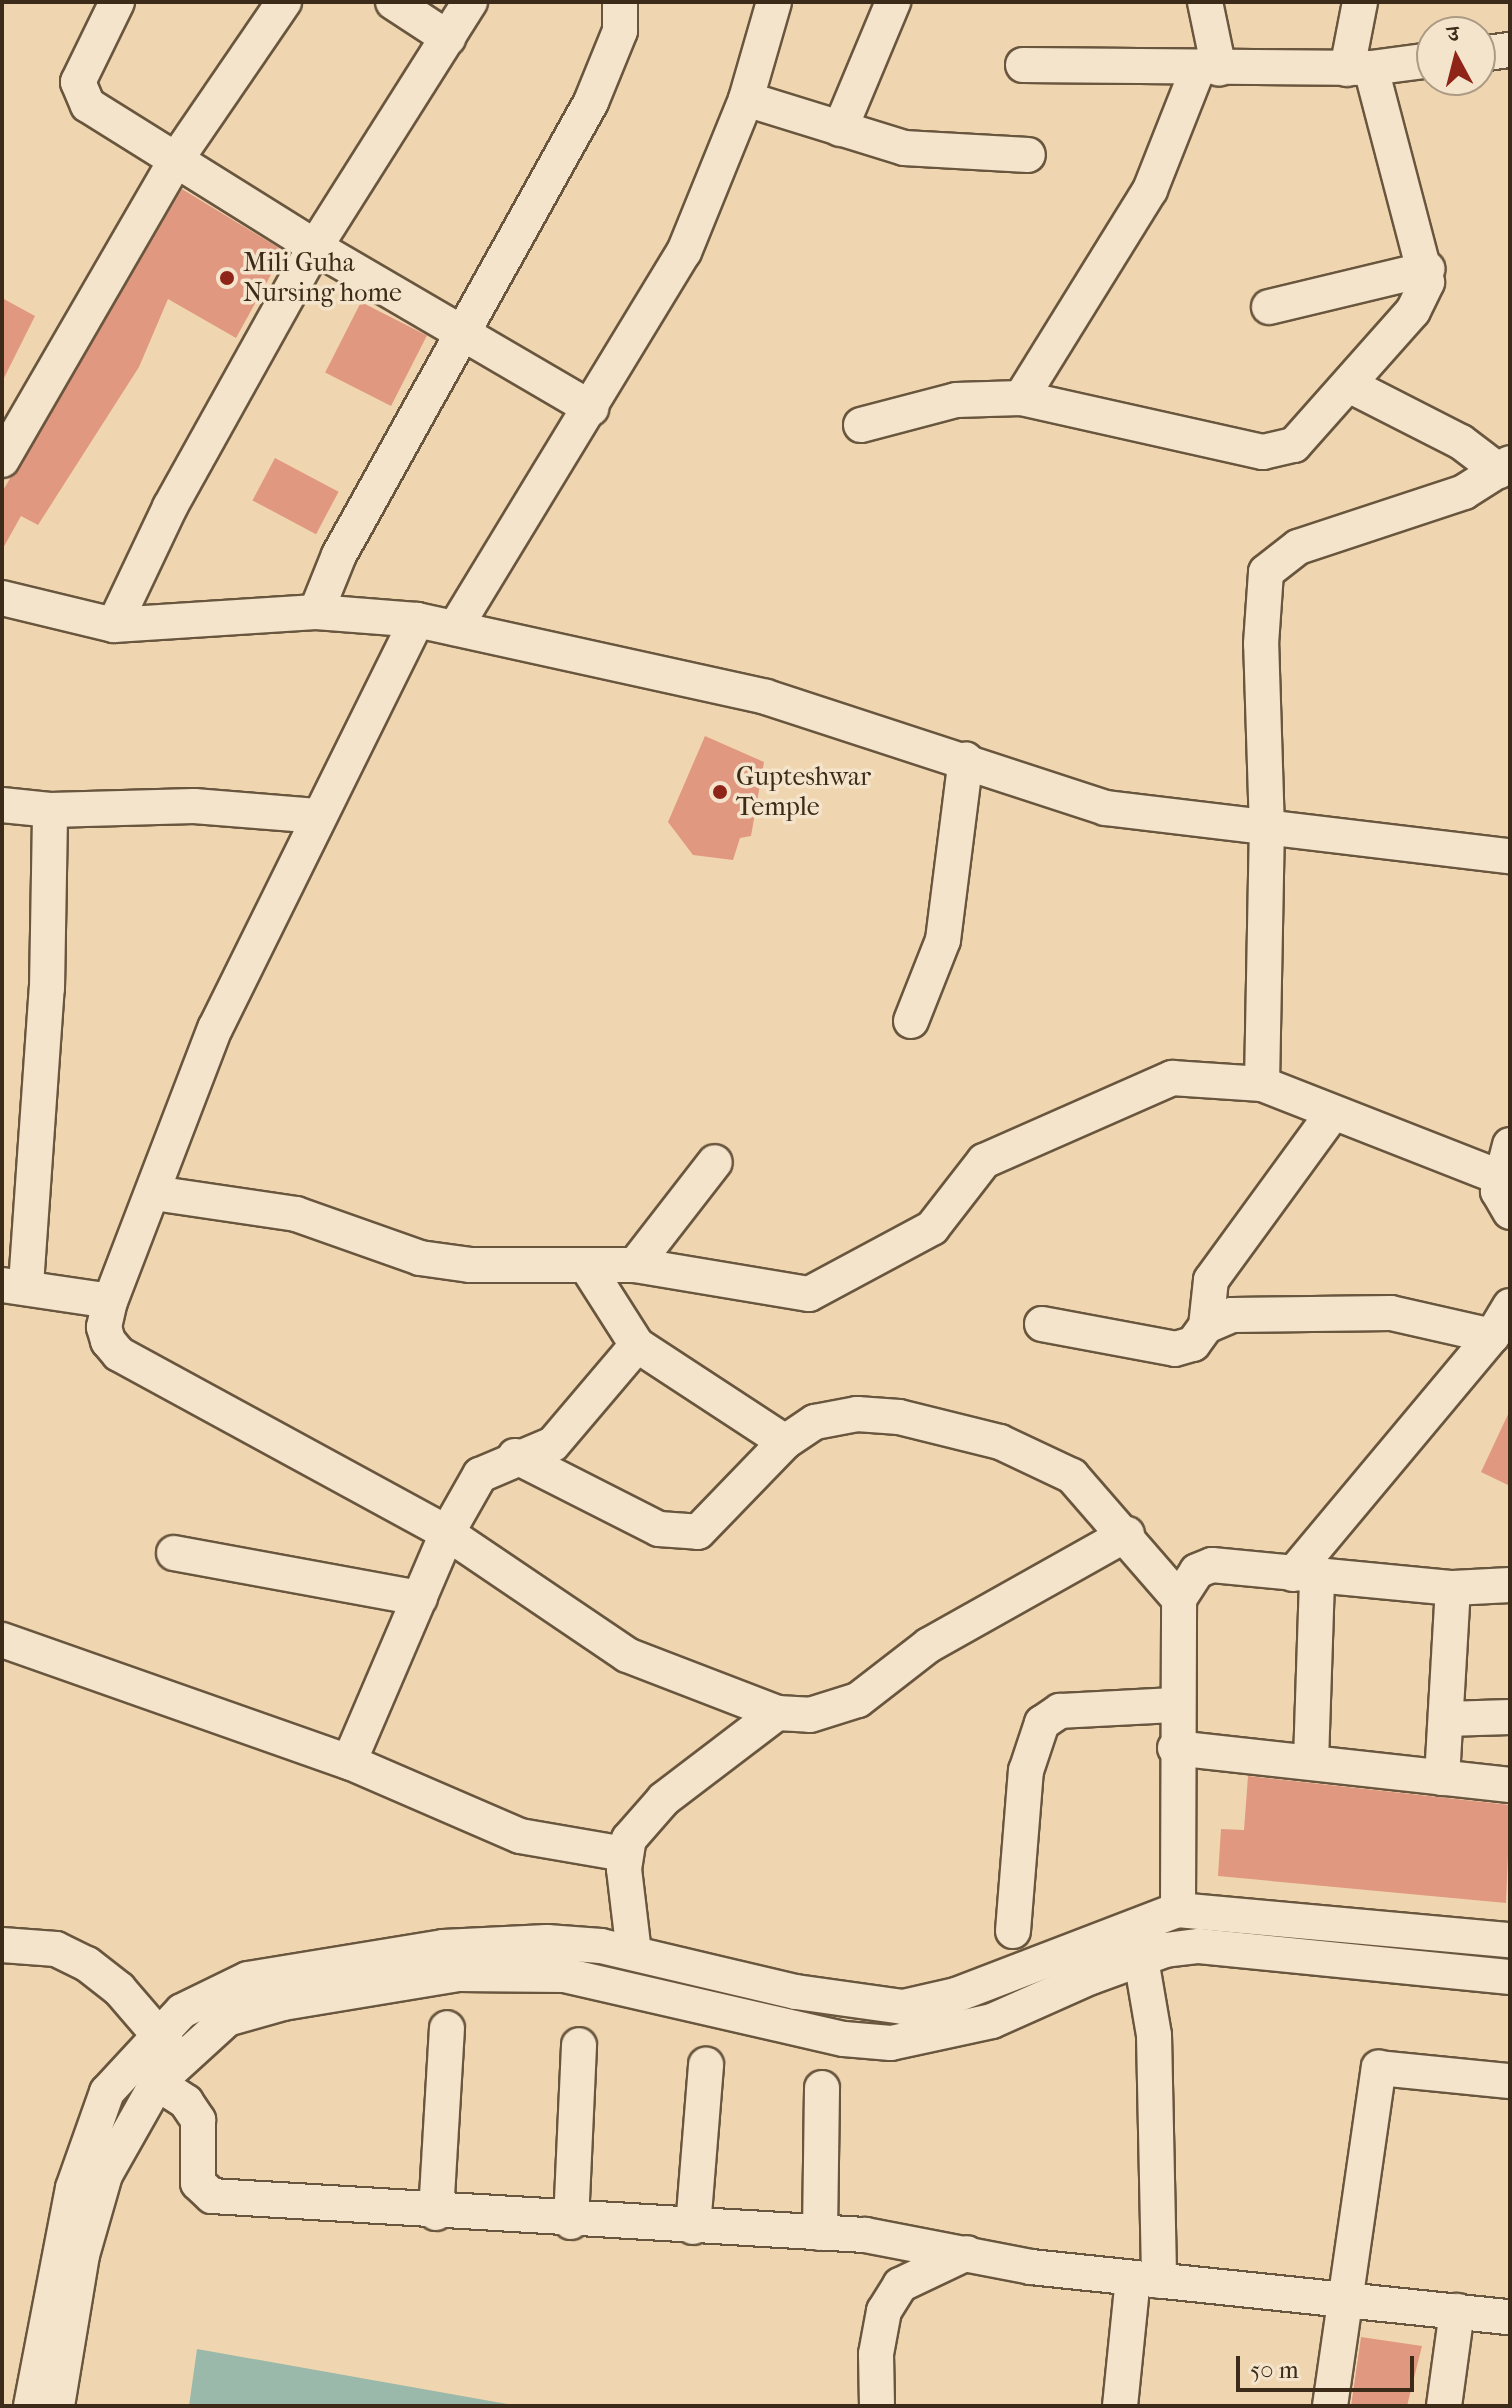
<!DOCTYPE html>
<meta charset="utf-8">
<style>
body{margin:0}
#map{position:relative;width:1512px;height:2408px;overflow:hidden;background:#f0d6b0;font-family:"IM FELL French Canon","Noto Serif Devanagari",serif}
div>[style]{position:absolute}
.water>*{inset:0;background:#9ab9aa}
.building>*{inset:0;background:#e19881;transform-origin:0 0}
.roads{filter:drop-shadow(2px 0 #69563e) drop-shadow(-2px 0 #69563e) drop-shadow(0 2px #69563e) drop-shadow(0 -2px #69563e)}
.minor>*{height:34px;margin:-17px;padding:0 17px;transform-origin:17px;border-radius:17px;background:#f5e4cc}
.dots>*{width:22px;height:22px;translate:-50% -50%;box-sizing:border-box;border:4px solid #f5e4cc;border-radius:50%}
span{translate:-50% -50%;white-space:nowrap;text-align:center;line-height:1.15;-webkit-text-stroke:7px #f5e4cc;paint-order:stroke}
.poi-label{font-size:26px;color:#3c2b18}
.left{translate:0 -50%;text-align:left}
.frame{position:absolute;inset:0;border:4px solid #3c2b18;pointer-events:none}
.north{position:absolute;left:1416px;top:16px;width:80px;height:80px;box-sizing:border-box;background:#f5e4cc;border:2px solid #ab9a84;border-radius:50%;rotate:353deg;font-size:22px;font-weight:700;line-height:32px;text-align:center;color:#3c2b18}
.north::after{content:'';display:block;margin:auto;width:28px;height:36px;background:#8f2418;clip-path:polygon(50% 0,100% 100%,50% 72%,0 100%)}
.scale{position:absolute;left:1236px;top:2356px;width:178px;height:36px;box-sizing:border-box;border:4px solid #3c2b18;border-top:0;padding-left:10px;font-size:24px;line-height:28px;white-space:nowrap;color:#3c2b18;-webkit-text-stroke:6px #f5e4cc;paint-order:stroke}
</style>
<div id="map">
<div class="water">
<div style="clip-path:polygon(197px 2349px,518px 2406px,189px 2406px)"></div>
</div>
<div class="building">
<div style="clip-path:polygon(182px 189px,284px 251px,236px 338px,168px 299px,139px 367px,38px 525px,21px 516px,2px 550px,2px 492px)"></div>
<div style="clip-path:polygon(2px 298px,35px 316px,2px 382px)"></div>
<div style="left:361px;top:302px;width:74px;height:79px;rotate:27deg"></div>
<div style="left:275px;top:458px;width:72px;height:48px;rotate:28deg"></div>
<div style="clip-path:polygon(705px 736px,764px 762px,751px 836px,740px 838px,733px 860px,693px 855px,668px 822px)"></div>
<div style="clip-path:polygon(1510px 1410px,1510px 1486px,1481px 1472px)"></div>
<div style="clip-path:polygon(1248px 1776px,1510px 1805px,1506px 1903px,1218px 1876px,1221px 1829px,1244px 1830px)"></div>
<div style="clip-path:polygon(1361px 2337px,1422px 2346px,1407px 2406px,1351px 2406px)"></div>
</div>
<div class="roads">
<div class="minor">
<div style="left:117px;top:2px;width:89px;rotate:116deg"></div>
<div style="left:78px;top:82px;width:25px;rotate:67deg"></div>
<div style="left:88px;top:105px;width:268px;rotate:32deg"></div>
<div style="left:315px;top:247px;width:320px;rotate:30.3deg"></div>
<div style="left:393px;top:2px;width:66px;rotate:33.2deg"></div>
<div style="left:1205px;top:2px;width:68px;rotate:78.2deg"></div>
<div style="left:1480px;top:54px;width:30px;rotate:-8deg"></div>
<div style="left:1023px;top:65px;width:348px;rotate:0.5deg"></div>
<div style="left:1371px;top:68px;width:62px;rotate:-7.5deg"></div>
<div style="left:1347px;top:69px;width:68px;rotate:-79deg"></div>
<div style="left:746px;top:99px;width:165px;rotate:17.2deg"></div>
<div style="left:904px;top:148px;width:124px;rotate:3.2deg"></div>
<div style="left:840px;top:129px;width:138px;rotate:-67.3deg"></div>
<div style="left:1269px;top:307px;width:163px;rotate:-13.5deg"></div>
<div style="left:1351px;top:386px;width:123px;rotate:27deg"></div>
<div style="left:1461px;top:442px;width:48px;rotate:37.3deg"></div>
<div style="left:1021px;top:398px;width:245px;rotate:-58.2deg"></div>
<div style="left:1150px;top:190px;width:130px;rotate:-68.4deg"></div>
<div style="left:861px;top:425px;width:98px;rotate:-14.7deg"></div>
<div style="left:956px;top:400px;width:65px;rotate:-1.8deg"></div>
<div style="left:1021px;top:398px;width:248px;rotate:12.6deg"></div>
<div style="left:1263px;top:452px;width:32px;rotate:-13deg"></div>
<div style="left:1294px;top:445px;width:179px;rotate:-48.4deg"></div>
<div style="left:1413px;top:311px;width:32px;rotate:-64deg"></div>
<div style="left:1427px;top:282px;width:221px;rotate:-104.7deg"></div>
<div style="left:2px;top:460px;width:345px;rotate:-59.9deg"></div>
<div style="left:175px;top:161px;width:193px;rotate:-55.6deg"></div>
<div style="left:2px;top:598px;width:115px;rotate:13.6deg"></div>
<div style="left:114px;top:625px;width:202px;rotate:-3.7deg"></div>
<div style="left:316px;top:612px;width:101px;rotate:4.5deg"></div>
<div style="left:417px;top:620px;width:357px;rotate:12.4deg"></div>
<div style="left:766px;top:697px;width:357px;rotate:18.1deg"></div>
<div style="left:1105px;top:808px;width:408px;rotate:6.8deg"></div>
<div style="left:316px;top:612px;width:61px;rotate:-68deg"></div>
<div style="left:339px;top:555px;width:518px;rotate:-60.91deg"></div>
<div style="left:591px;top:102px;width:77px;rotate:-67.8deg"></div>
<div style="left:620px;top:31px;width:29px;rotate:-90deg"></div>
<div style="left:417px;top:620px;width:455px;rotate:116.3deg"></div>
<div style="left:215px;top:1028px;width:292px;rotate:111deg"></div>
<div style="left:110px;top:1301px;width:27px;rotate:103deg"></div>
<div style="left:104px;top:1327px;width:15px;rotate:74deg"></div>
<div style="left:108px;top:1341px;width:17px;rotate:50deg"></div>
<div style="left:119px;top:1354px;width:374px;rotate:28.6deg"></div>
<div style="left:447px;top:1533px;width:217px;rotate:34.1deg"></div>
<div style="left:627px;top:1655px;width:161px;rotate:21.1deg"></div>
<div style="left:777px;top:1713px;width:33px;rotate:3deg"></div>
<div style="left:810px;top:1715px;width:50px;rotate:-17.4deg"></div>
<div style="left:858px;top:1700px;width:90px;rotate:-37.8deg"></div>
<div style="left:929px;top:1645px;width:227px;rotate:-29.3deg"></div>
<div style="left:114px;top:625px;width:131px;rotate:-64.6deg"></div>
<div style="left:170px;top:507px;width:298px;rotate:-60.9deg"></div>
<div style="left:315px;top:247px;width:290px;rotate:-57.7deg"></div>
<div style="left:455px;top:628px;width:440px;rotate:-58.7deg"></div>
<div style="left:684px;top:252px;width:165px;rotate:-67.9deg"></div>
<div style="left:746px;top:99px;width:101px;rotate:-73.9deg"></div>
<div style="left:2px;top:805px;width:48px;rotate:5.9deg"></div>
<div style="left:50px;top:810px;width:144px;rotate:-1.6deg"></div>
<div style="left:194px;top:806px;width:123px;rotate:4.6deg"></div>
<div style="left:911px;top:1021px;width:87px;rotate:-68.4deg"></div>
<div style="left:943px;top:940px;width:182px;rotate:-82.8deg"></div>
<div style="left:1262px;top:1084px;width:254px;rotate:-88.9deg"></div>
<div style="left:1267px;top:830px;width:186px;rotate:-91.8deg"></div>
<div style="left:1261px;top:644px;width:72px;rotate:-86deg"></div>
<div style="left:1266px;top:572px;width:41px;rotate:-38deg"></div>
<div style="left:1298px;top:547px;width:175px;rotate:-18.3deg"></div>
<div style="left:1464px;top:492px;width:54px;rotate:-32.2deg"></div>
<div style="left:1510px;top:1145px;width:48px;rotate:104.6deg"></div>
<div style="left:1498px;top:1191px;width:24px;rotate:60deg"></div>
<div style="left:154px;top:1193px;width:144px;rotate:8.4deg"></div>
<div style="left:296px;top:1214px;width:132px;rotate:19.5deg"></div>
<div style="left:420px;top:1258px;width:50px;rotate:8deg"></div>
<div style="left:470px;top:1265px;width:165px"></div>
<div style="left:635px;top:1265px;width:176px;rotate:9.5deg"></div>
<div style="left:809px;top:1294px;width:140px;rotate:-28.2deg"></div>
<div style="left:932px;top:1228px;width:85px;rotate:-52.2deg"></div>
<div style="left:984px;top:1161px;width:206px;rotate:-23.8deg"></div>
<div style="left:1172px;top:1078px;width:90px;rotate:3.8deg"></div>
<div style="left:1262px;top:1084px;width:255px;rotate:21.4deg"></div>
<div style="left:586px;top:1265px;width:95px;rotate:57.5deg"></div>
<div style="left:637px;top:1345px;width:177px;rotate:33.2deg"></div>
<div style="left:635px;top:1265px;width:130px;rotate:-52.2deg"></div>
<div style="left:2px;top:1285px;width:109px;rotate:8.4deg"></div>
<div style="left:26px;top:1285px;width:298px;rotate:-86deg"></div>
<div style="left:47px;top:988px;width:178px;rotate:-89deg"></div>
<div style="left:1042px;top:1324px;width:135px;rotate:10.6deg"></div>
<div style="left:1175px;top:1349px;width:19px;rotate:-16deg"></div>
<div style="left:1193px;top:1344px;width:22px;rotate:-54deg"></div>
<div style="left:1206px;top:1326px;width:28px;rotate:-23deg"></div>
<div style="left:1232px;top:1315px;width:159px;rotate:-0.7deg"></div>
<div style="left:1391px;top:1313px;width:104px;rotate:12.8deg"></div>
<div style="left:1206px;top:1326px;width:46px;rotate:-83.8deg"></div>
<div style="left:1211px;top:1280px;width:207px;rotate:-53.9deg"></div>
<div style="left:515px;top:1456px;width:161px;rotate:26.9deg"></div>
<div style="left:659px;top:1529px;width:39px;rotate:4deg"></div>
<div style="left:698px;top:1532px;width:125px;rotate:-46deg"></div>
<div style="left:785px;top:1442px;width:36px;rotate:-34deg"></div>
<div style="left:815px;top:1422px;width:43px;rotate:-10.8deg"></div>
<div style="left:857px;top:1414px;width:42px;rotate:4.1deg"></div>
<div style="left:899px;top:1417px;width:104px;rotate:13.9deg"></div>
<div style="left:1000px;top:1442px;width:80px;rotate:25.3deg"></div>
<div style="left:1072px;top:1476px;width:163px;rotate:49deg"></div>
<div style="left:174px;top:1553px;width:250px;rotate:10.4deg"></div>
<div style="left:1293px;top:1574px;width:310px;rotate:-50.1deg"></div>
<div style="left:1492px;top:1336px;width:35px;rotate:-59deg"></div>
<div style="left:2px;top:1640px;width:368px;rotate:19.4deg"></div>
<div style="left:349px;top:1762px;width:186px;rotate:23.4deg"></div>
<div style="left:520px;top:1836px;width:106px;rotate:9.8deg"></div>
<div style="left:1446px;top:1719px;width:64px;rotate:-1.8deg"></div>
<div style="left:1175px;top:1748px;width:337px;rotate:6.3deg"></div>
<div style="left:1311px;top:1761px;width:184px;rotate:-88.1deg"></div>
<div style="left:349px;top:1762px;width:249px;rotate:-66.8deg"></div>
<div style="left:447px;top:1533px;width:67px;rotate:-60.4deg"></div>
<div style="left:480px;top:1475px;width:79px;rotate:-23deg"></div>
<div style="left:553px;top:1444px;width:130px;rotate:-49.7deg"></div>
<div style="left:1442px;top:1778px;width:190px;rotate:-86.7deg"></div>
<div style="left:1178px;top:1910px;width:311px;rotate:-89.8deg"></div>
<div style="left:1179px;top:1599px;width:33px;rotate:-57deg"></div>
<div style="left:1197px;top:1571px;width:16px;rotate:-22deg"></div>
<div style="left:1212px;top:1565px;width:242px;rotate:5.5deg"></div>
<div style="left:1453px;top:1588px;width:57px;rotate:-3deg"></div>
<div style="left:1013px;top:1931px;width:161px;rotate:-85.4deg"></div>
<div style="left:1026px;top:1771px;width:51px;rotate:-71.6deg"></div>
<div style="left:1042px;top:1723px;width:22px;rotate:-34deg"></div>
<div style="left:1060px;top:1711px;width:116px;rotate:-3deg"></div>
<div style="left:2px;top:1945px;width:54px;rotate:4.2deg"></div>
<div style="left:56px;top:1949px;width:34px;rotate:26deg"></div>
<div style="left:87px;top:1964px;width:41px;rotate:38deg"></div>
<div style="left:119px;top:1989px;width:78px;rotate:49.2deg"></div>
<div style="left:634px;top:1953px;width:85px;rotate:-96.8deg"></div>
<div style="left:624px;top:1869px;width:30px;rotate:-81deg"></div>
<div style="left:629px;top:1839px;width:53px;rotate:-48.8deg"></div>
<div style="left:664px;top:1799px;width:142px;rotate:-37.3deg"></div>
<div style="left:1141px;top:1959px;width:77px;rotate:80.3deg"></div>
<div style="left:1154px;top:2035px;width:246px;rotate:88.8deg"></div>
<div style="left:157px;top:2083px;width:35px;rotate:33deg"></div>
<div style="left:186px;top:2102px;width:22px;rotate:56deg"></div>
<div style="left:198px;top:2120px;width:63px;rotate:90deg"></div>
<div style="left:198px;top:2183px;width:19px;rotate:43deg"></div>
<div style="left:212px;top:2196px;width:654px;rotate:3.42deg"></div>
<div style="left:865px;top:2235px;width:169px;rotate:10.9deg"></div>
<div style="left:1031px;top:2267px;width:482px;rotate:6deg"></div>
<div style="left:436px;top:2213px;width:185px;rotate:-86.6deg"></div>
<div style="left:571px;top:2222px;width:177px;rotate:-87.4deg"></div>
<div style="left:693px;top:2227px;width:163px;rotate:-85.4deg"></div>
<div style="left:820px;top:2233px;width:145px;rotate:-89.2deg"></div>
<div style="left:31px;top:2406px;width:222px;rotate:-79.1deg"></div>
<div style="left:73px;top:2188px;width:102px;rotate:-70.5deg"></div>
<div style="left:107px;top:2092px;width:110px;rotate:-47.2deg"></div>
<div style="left:182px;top:2011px;width:73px;rotate:-25.9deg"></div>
<div style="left:248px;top:1979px;width:198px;rotate:-9.3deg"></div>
<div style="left:443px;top:1947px;width:104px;rotate:-2.8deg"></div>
<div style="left:547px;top:1942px;width:54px;rotate:4.2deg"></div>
<div style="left:601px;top:1946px;width:200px;rotate:13.3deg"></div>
<div style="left:796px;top:1992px;width:108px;rotate:8deg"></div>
<div style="left:903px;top:2007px;width:54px;rotate:-12.8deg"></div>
<div style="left:956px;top:1995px;width:238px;rotate:-21deg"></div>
<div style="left:1178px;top:1910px;width:333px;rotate:5.2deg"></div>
<div style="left:57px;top:2406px;width:153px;rotate:-80.6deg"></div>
<div style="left:82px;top:2255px;width:83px;rotate:-74deg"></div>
<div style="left:105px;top:2175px;width:106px;rotate:-60.5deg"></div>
<div style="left:157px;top:2083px;width:95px;rotate:-42.4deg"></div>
<div style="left:227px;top:2019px;width:58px;rotate:-15.9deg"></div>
<div style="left:283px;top:2003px;width:178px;rotate:-9.4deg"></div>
<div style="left:459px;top:1974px;width:105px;rotate:0.5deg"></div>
<div style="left:564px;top:1975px;width:287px;rotate:12.9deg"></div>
<div style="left:844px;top:2039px;width:47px;rotate:4.9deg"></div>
<div style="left:891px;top:2043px;width:103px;rotate:-12.3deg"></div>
<div style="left:992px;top:2021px;width:108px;rotate:-24deg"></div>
<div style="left:1091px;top:1977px;width:79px;rotate:-20deg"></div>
<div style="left:1165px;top:1950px;width:34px;rotate:-7deg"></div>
<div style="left:1199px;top:1946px;width:313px;rotate:5.7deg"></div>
<div style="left:877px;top:2406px;width:52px;rotate:-91.1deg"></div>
<div style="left:876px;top:2354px;width:44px;rotate:-79.5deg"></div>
<div style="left:884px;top:2311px;width:31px;rotate:-58deg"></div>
<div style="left:900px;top:2285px;width:74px;rotate:-25.5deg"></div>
<div style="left:1120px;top:2406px;width:128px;rotate:-84.2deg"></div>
<div style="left:1330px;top:2406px;width:342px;rotate:-81.8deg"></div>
<div style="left:1379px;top:2068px;width:132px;rotate:5.7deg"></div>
<div style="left:1444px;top:2406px;width:96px;rotate:-82.2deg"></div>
</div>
</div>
<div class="dots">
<div style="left:227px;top:278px;background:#8f2418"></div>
<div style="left:720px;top:792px;background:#8f2418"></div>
</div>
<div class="poi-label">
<span class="left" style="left:243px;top:278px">Mili Guha<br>Nursing home</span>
<span class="left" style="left:736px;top:792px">Gupteshwar<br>Temple</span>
</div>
<div class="frame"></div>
<div class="north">उ</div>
<div class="scale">50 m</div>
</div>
